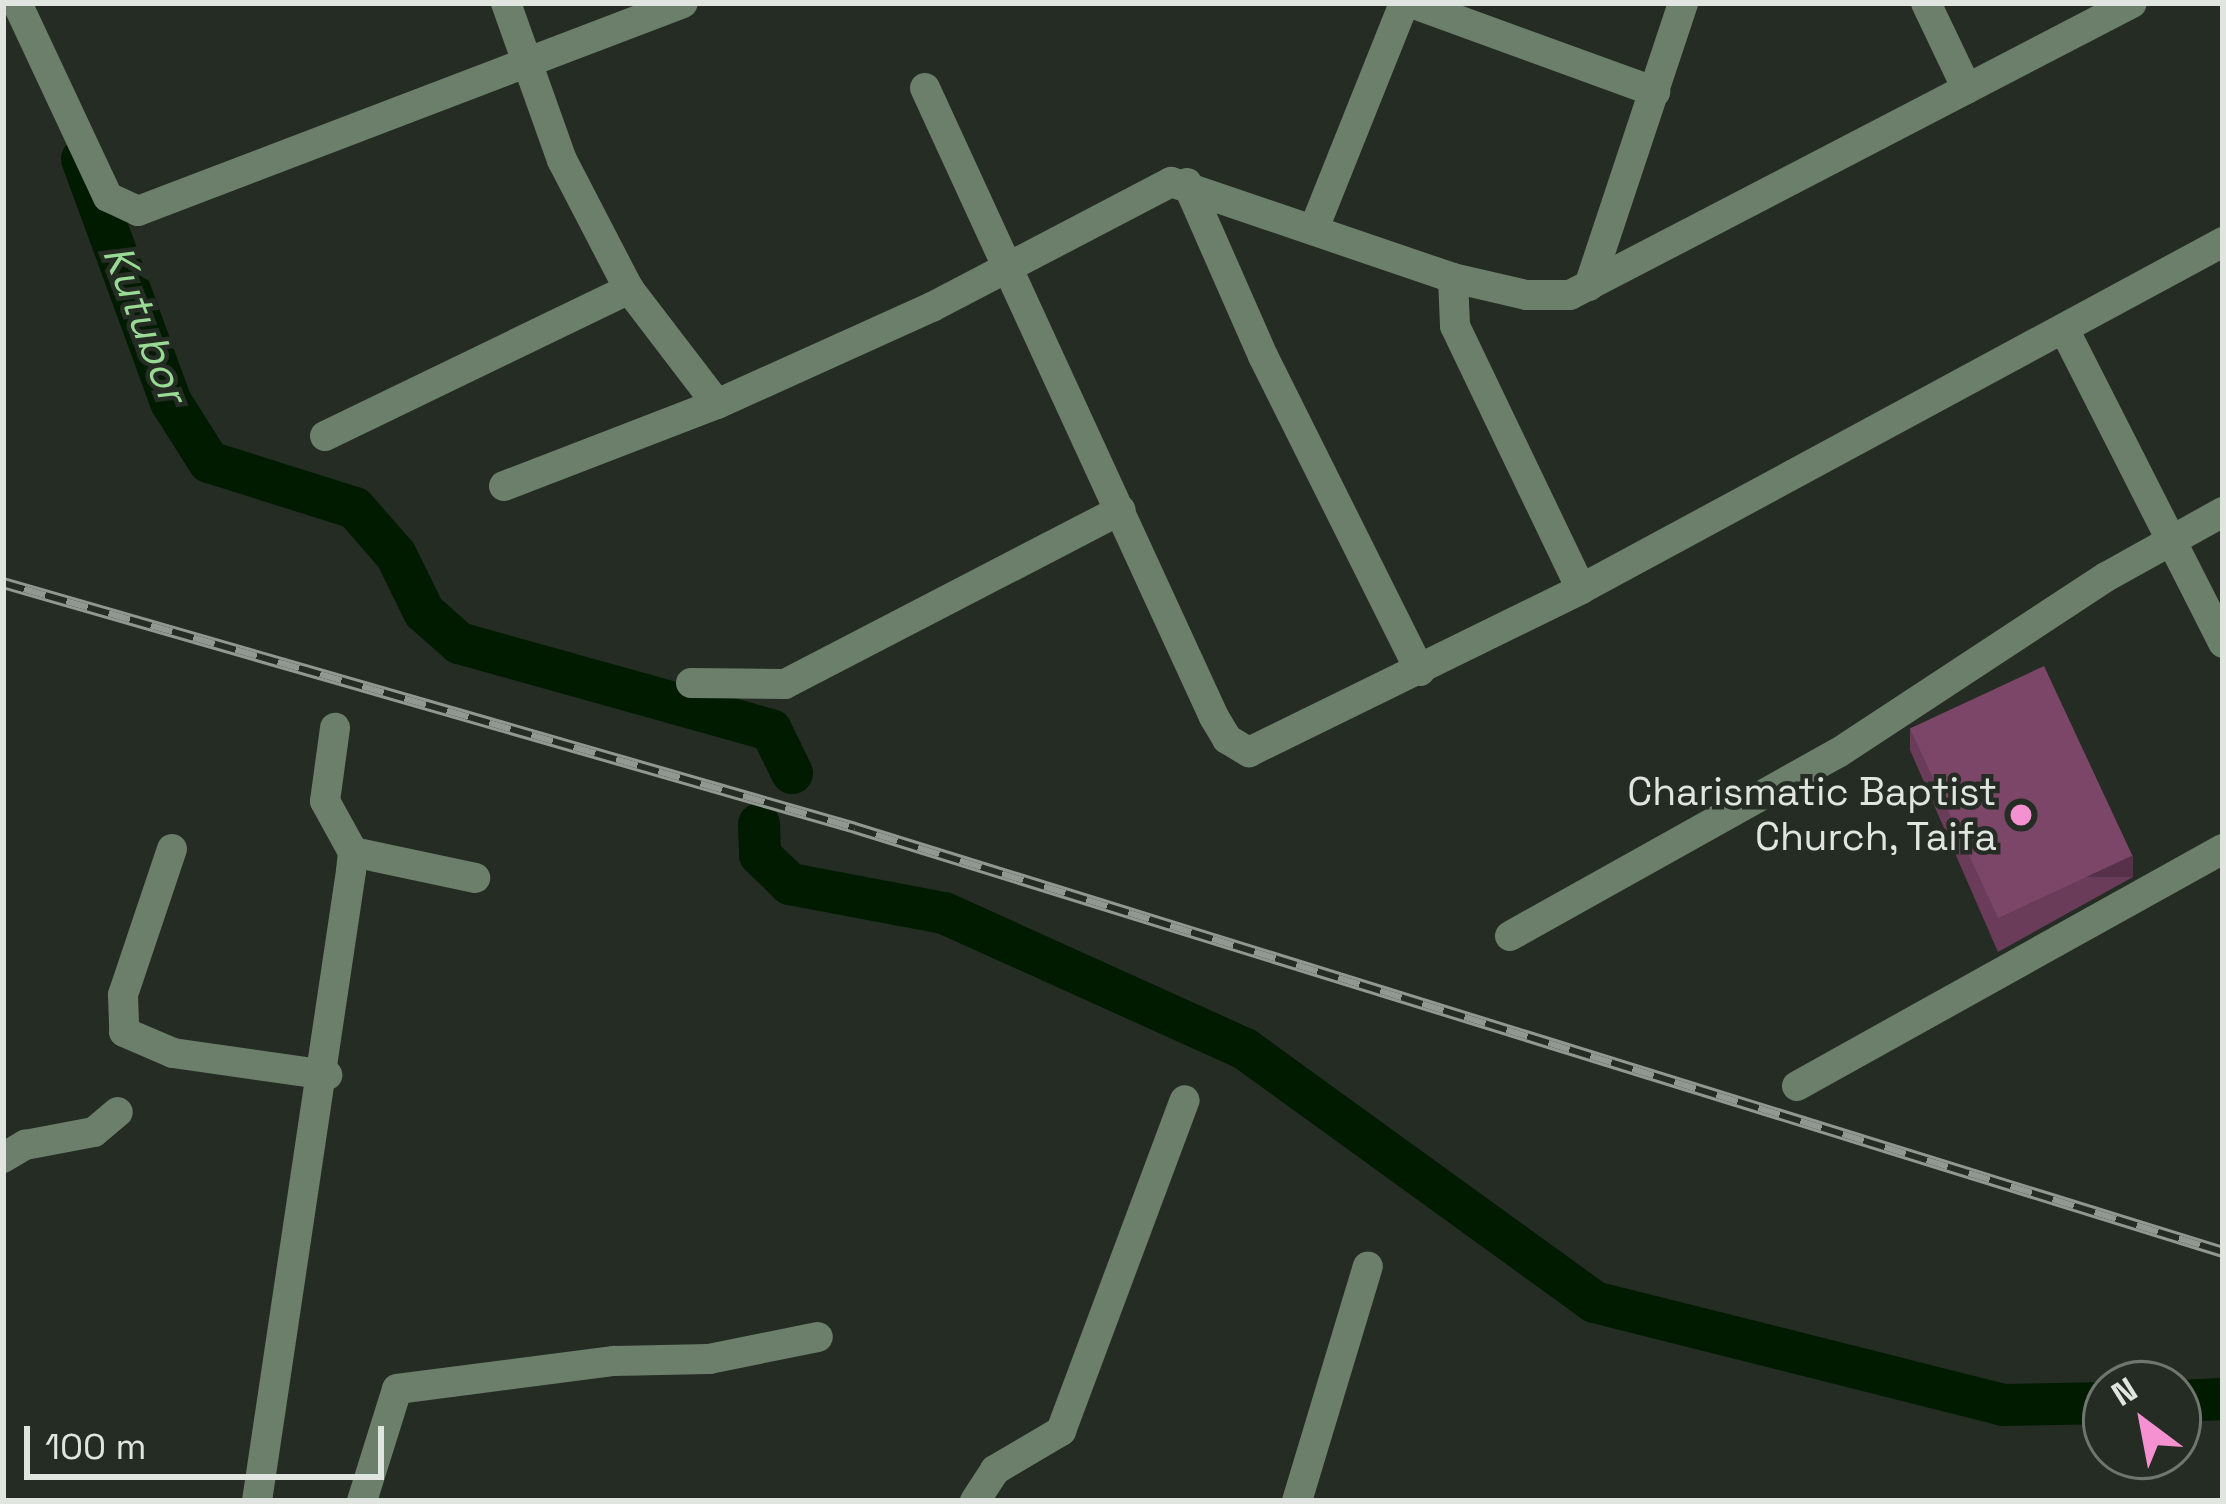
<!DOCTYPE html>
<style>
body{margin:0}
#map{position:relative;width:2226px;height:1504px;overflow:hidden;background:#242c24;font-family:"Space Grotesk",sans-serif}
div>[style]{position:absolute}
.river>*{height:42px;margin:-21px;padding:0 21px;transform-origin:21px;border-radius:21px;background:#001b00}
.minor>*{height:30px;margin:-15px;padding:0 15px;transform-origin:15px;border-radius:15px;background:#6c7f6a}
.rail>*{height:12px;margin-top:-6px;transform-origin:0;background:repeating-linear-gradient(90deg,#242c24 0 22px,#919891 0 44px);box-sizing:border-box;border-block:3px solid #919891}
.wall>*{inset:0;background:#6a3c59}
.shaded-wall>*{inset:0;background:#563149;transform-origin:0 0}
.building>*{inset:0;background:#7b4668;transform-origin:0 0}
.dots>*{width:33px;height:33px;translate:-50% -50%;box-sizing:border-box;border:6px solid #242c24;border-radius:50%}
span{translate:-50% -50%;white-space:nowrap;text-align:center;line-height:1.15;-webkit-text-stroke:9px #242c24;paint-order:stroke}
.poi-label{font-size:39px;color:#e0e5df}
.right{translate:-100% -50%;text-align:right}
.water-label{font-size:42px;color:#99da94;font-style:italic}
.frame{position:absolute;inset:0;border:6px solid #e0e5df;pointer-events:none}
.north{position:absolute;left:2082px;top:1360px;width:120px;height:120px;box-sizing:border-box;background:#242c24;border:3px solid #6f766f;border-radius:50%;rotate:328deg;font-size:33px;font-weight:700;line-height:48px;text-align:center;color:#e0e5df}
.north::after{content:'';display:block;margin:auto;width:42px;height:54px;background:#f590d1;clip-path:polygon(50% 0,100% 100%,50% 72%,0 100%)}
.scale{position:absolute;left:24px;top:1426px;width:360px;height:54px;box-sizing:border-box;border:6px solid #e0e5df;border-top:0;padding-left:15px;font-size:36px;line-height:42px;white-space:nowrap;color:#e0e5df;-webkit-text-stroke:9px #242c24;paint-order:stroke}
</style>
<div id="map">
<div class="river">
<div style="left:82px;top:159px;width:259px;rotate:69.9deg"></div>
<div style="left:171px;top:402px;width:71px;rotate:57.7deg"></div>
<div style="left:209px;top:462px;width:153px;rotate:17.5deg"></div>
<div style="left:355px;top:508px;width:62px;rotate:48.9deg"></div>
<div style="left:396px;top:555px;width:64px;rotate:63.8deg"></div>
<div style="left:424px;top:612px;width:47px;rotate:41.5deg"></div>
<div style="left:459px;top:643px;width:324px;rotate:15.6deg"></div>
<div style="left:771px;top:730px;width:48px;rotate:64deg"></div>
<div style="left:759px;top:824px;width:31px;rotate:88deg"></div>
<div style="left:760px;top:855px;width:42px;rotate:44deg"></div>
<div style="left:790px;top:884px;width:157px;rotate:10.7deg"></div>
<div style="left:944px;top:913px;width:330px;rotate:24.3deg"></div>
<div style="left:1245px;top:1049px;width:431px;rotate:35.9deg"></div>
<div style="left:1594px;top:1302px;width:422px;rotate:14.1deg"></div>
<div style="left:2003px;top:1405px;width:103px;rotate:-1.1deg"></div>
<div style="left:2178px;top:1401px;width:45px;rotate:-2.5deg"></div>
</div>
<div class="minor">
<div style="left:17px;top:3px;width:214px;rotate:64.9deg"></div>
<div style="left:108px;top:197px;width:33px;rotate:25deg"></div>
<div style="left:138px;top:211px;width:583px;rotate:-20.89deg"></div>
<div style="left:506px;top:3px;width:167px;rotate:70.4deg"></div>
<div style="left:562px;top:160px;width:145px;rotate:62.6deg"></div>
<div style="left:629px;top:289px;width:145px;rotate:52.6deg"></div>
<div style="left:1411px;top:3px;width:260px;rotate:20deg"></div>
<div style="left:1926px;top:3px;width:95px;rotate:64.5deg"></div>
<div style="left:925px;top:88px;width:692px;rotate:65.32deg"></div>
<div style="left:1214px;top:717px;width:26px;rotate:59deg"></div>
<div style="left:1227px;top:739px;width:26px;rotate:31deg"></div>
<div style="left:1249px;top:752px;width:370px;rotate:-26.1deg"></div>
<div style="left:1581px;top:589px;width:730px;rotate:-28.39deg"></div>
<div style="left:1187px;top:183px;width:189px;rotate:66.3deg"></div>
<div style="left:1263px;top:356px;width:352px;rotate:63.5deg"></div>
<div style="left:1315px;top:226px;width:240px;rotate:-68.2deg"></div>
<div style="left:1453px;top:278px;width:48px;rotate:87.6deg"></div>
<div style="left:1455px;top:326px;width:292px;rotate:64.4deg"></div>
<div style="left:1589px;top:286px;width:298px;rotate:-71.6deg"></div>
<div style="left:2064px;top:329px;width:352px;rotate:63.1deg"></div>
<div style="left:325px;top:436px;width:338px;rotate:-25.8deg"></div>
<div style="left:504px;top:486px;width:228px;rotate:-21.1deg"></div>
<div style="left:717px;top:404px;width:236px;rotate:-24.3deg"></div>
<div style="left:932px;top:307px;width:270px;rotate:-27.6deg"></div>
<div style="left:1171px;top:182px;width:298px;rotate:18.8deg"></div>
<div style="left:1453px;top:278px;width:75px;rotate:13.1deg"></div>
<div style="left:1526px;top:295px;width:44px"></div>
<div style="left:1570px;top:295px;width:633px;rotate:-27.46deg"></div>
<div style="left:691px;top:683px;width:94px;rotate:0.6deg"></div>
<div style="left:785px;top:684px;width:378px;rotate:-27.4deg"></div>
<div style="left:172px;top:849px;width:154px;rotate:108.6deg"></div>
<div style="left:123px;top:995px;width:37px;rotate:88deg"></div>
<div style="left:124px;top:1032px;width:53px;rotate:23.2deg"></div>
<div style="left:173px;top:1053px;width:156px;rotate:8.1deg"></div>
<div style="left:353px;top:852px;width:125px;rotate:12deg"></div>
<div style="left:1510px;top:936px;width:376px;rotate:-29.2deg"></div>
<div style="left:1838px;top:753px;width:321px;rotate:-33.3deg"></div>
<div style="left:2106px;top:577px;width:134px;rotate:-29.1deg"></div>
<div style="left:1797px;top:1086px;width:487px;rotate:-29.1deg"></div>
<div style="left:3px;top:1158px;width:26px;rotate:-31deg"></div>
<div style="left:25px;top:1145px;width:70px;rotate:-10.7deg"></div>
<div style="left:94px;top:1132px;width:31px;rotate:-40deg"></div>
<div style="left:257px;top:1501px;width:637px;rotate:-81.51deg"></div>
<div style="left:351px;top:871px;width:19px;rotate:-84deg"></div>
<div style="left:353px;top:852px;width:58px;rotate:-118.8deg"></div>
<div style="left:325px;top:801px;width:74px;rotate:-82.2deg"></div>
<div style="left:362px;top:1501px;width:117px;rotate:-72.6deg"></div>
<div style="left:397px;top:1389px;width:219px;rotate:-7.4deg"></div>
<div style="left:614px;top:1361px;width:95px;rotate:-1.2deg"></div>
<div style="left:709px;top:1359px;width:111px;rotate:-11.4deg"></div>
<div style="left:975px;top:1501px;width:37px;rotate:-57deg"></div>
<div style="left:995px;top:1470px;width:77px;rotate:-30.6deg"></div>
<div style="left:1061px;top:1431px;width:353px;rotate:-69.5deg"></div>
<div style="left:1297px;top:1501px;width:245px;rotate:-73.2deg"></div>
</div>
<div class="rail">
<div style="left:3px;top:583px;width:887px;rotate:16.04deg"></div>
<div style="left:855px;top:828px;width:1432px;rotate:17.22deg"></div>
</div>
<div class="wall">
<div style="clip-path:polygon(1910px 729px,2133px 877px,1998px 952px,1910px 750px)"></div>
</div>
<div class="shaded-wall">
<div style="left:2133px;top:855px;width:22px;height:154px;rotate:90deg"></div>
</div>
<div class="building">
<div style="left:2044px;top:666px;width:209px;height:148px;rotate:65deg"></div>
</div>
<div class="dots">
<div style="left:2021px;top:815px;background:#f590d1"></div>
</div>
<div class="poi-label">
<span class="right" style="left:1997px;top:815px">Charismatic Baptist<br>Church, Taifa</span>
</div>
<div class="water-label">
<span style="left:145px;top:324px;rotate:69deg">Kutubor</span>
</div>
<div class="frame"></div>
<div class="north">N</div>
<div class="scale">100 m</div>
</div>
